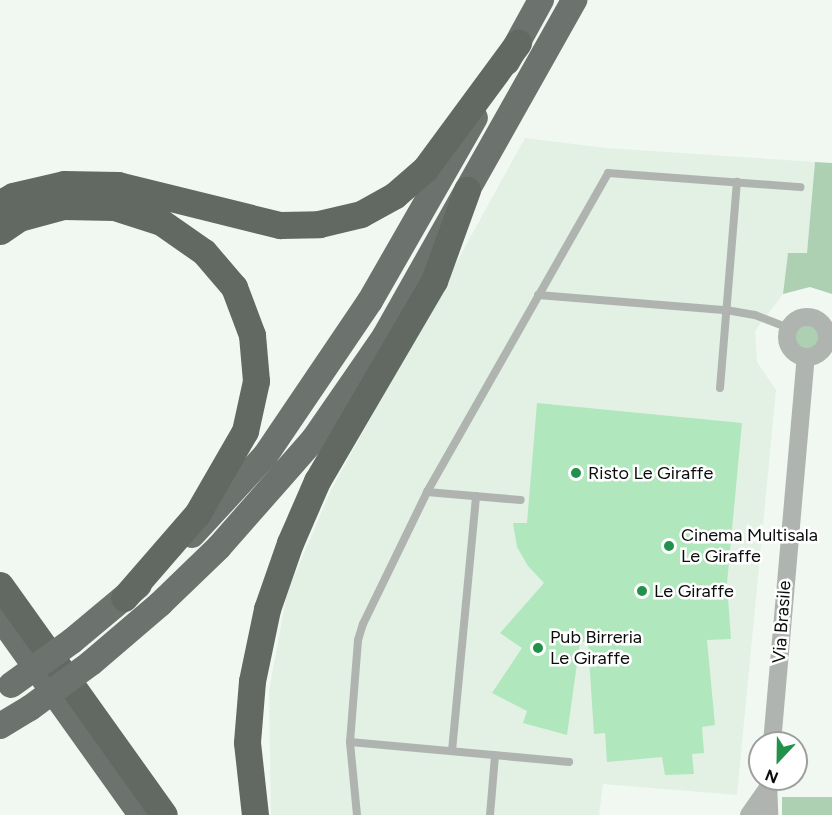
<!DOCTYPE html>
<style>
body{margin:0}
#map{position:relative;width:832px;height:815px;overflow:hidden;background:#f0f8f1;font-family:Figtree,sans-serif}
div>[style]{position:absolute}
.built>*{inset:0;background:#e2f1e4}
.green>*{inset:0;background:#add0b3;transform-origin:0 0}
.round{border-radius:50%}
.building>*{inset:0;background:#b1e7bc}
.service>*{height:8px;margin:-4px;padding:0 4px;transform-origin:4px;border-radius:4px;background:#b0b4b1}
.tertiary>*{height:18px;margin:-9px;padding:0 9px;transform-origin:9px;border-radius:9px;background:#b0b4b1}
.tertiary>.ring{margin:-9px;padding:0;box-sizing:content-box;background:none;border:18px solid #b0b4b1;border-radius:50%}
.trunk>*{height:26px;margin:-13px;padding:0 13px;transform-origin:13px;border-radius:13px;background:#6c736e}
.motorway>*{height:27px;margin:-13.5px;padding:0 13.5px;transform-origin:13.5px;border-radius:13.5px;background:#626963}
.trunk-bridge>*{height:26px;margin:-13px;padding:0 13px;transform-origin:13px;border-radius:13px;background:#6c736e}
.dots>*{width:16px;height:16px;translate:-50% -50%;box-sizing:border-box;border:3px solid #fff;border-radius:50%}
span{translate:-50% -50%;white-space:nowrap;text-align:center;line-height:1.15;-webkit-text-stroke:5px #fff;paint-order:stroke}
.poi-label{font-size:18px;color:#0b0d0b}
.left{translate:0 -50%;text-align:left}
.street-label{font-size:18px;color:#0b0d0b}
.north{position:absolute;left:748px;top:731px;width:60px;height:60px;box-sizing:border-box;background:#fff;border:2px solid #9d9e9d;border-radius:50%;rotate:202deg;font-size:16px;font-weight:700;line-height:24px;text-align:center;color:#0b0d0b}
.north::after{content:'';display:block;margin:auto;width:21px;height:27px;background:#21914b;clip-path:polygon(50% 0,100% 100%,50% 72%,0 100%)}
</style>
<div id="map">
<div class="built">
<div style="clip-path:polygon(525px 138px,606px 148px,815px 162px,807px 254px,788px 253px,783px 294px,755px 331px,757px 362px,776px 390px,737px 795px,603px 784px,599px 815px,271px 815px,269px 691px,287px 593px,331px 490px)"></div>
</div>
<div class="green">
<div style="clip-path:polygon(815px 162px,832px 163px,832px 294px,810px 287px,783px 294px,788px 253px,807px 253px)"></div>
<div class="round" style="left:791px;top:323px;width:30px;height:30px"></div>
<div style="left:832px;top:797px;width:18px;height:50px;rotate:90deg"></div>
</div>
<div class="building">
<div style="clip-path:polygon(537px 403px,742px 423px,727px 583px,731px 639px,707px 640px,715px 725px,702px 727px,704px 753px,692px 754px,694px 774px,665px 775px,662px 757px,607px 762px,605px 733px,594px 734px,588px 642px,580px 642px,567px 735px,523px 723px,527px 711px,492px 693px,522px 648px,500px 633px,544px 583px,528px 566px,517px 547px,513px 523px,527px 523px)"></div>
</div>
<div class="service">
<div style="left:538px;top:295px;width:189px;rotate:4.6deg"></div>
<div style="left:726px;top:310px;width:29px;rotate:10deg"></div>
<div style="left:755px;top:315px;width:36px;rotate:21deg"></div>
<div style="left:720px;top:388px;width:207px;rotate:-85.3deg"></div>
<div style="left:427px;top:492px;width:94px;rotate:4.9deg"></div>
<div style="left:350px;top:742px;width:220px;rotate:5.2deg"></div>
<div style="left:452px;top:751px;width:256px;rotate:-84.6deg"></div>
<div style="left:357px;top:815px;width:73px;rotate:-95.5deg"></div>
<div style="left:350px;top:742px;width:102px;rotate:-85.5deg"></div>
<div style="left:358px;top:640px;width:17px;rotate:-73deg"></div>
<div style="left:363px;top:624px;width:147px;rotate:-64.1deg"></div>
<div style="left:427px;top:492px;width:367px;rotate:-60.4deg"></div>
<div style="left:608px;top:173px;width:193px;rotate:4.2deg"></div>
<div style="left:490px;top:815px;width:60px;rotate:-85.2deg"></div>
</div>
<div class="tertiary">
<div class="ring" style="left:787px;top:317px;width:22px;height:22px"></div>
<div style="left:772px;top:743px;width:387px;rotate:-85deg"></div>
<div style="left:768px;top:779px;width:36px;rotate:88deg"></div>
<div style="left:749px;top:815px;width:32px;rotate:-55deg"></div>
</div>
<div class="trunk">
<div style="left:507px;top:62px;width:71px;rotate:-61.3deg"></div>
<div style="left:192px;top:535px;width:108px;rotate:-47.3deg"></div>
<div style="left:265px;top:456px;width:187px;rotate:-55.9deg"></div>
<div style="left:370px;top:301px;width:211px;rotate:-60.2deg"></div>
<div style="left:0;top:617px;width:243px;rotate:54.5deg"></div>
<div style="left:72px;top:641px;width:87px;rotate:-39.9deg"></div>
<div style="left:91px;top:663px;width:91px;rotate:-40.5deg"></div>
<div style="left:160px;top:604px;width:82px;rotate:-44deg"></div>
<div style="left:219px;top:547px;width:144px;rotate:-48.7deg"></div>
<div style="left:314px;top:439px;width:125px;rotate:-55.4deg"></div>
<div style="left:385px;top:336px;width:386px;rotate:-60.6deg"></div>
<div style="left:0;top:726px;width:35px;rotate:-31deg"></div>
</div>
<div class="motorway">
<div style="left:0;top:203px;width:15px;rotate:-28deg"></div>
<div style="left:13px;top:196px;width:52px;rotate:-13.2deg"></div>
<div style="left:64px;top:184px;width:54px;rotate:1.1deg"></div>
<div style="left:118px;top:185px;width:167px;rotate:13.9deg"></div>
<div style="left:280px;top:225px;width:39px;rotate:-1deg"></div>
<div style="left:319px;top:224px;width:43px;rotate:-13.4deg"></div>
<div style="left:361px;top:214px;width:39px;rotate:-29deg"></div>
<div style="left:395px;top:195px;width:40px;rotate:-41deg"></div>
<div style="left:425px;top:169px;width:157px;rotate:-53.6deg"></div>
<div style="left:0;top:231px;width:23px;rotate:-34deg"></div>
<div style="left:19px;top:218px;width:46px;rotate:-15.3deg"></div>
<div style="left:63px;top:206px;width:51px;rotate:1.1deg"></div>
<div style="left:114px;top:207px;width:49px;rotate:17.7deg"></div>
<div style="left:161px;top:222px;width:52px;rotate:34.9deg"></div>
<div style="left:204px;top:252px;width:46px;rotate:49.4deg"></div>
<div style="left:234px;top:287px;width:51px;rotate:69.4deg"></div>
<div style="left:252px;top:335px;width:46px;rotate:85deg"></div>
<div style="left:256px;top:381px;width:51px;rotate:102.4deg"></div>
<div style="left:245px;top:431px;width:96px;rotate:120deg"></div>
<div style="left:197px;top:514px;width:111px;rotate:131deg"></div>
<div style="left:0;top:585px;width:282px;rotate:54.5deg"></div>
<div style="left:255px;top:815px;width:73px;rotate:-96.3deg"></div>
<div style="left:247px;top:742px;width:61px;rotate:-85.3deg"></div>
<div style="left:252px;top:681px;width:74px;rotate:-78.2deg"></div>
<div style="left:267px;top:609px;width:70px;rotate:-70.8deg"></div>
<div style="left:290px;top:543px;width:68px;rotate:-66.5deg"></div>
<div style="left:317px;top:481px;width:232px;rotate:-59.7deg"></div>
<div style="left:434px;top:281px;width:97px;rotate:-70.1deg"></div>
</div>
<div class="trunk-bridge">
<div style="left:11px;top:685px;width:75px;rotate:-35.8deg"></div>
<div style="left:30px;top:708px;width:76px;rotate:-36.4deg"></div>
</div>
<div class="dots">
<div style="left:576px;top:473px;background:#21914b"></div>
<div style="left:669px;top:546px;background:#21914b"></div>
<div style="left:642px;top:591px;background:#21914b"></div>
<div style="left:538px;top:648px;background:#21914b"></div>
</div>
<div class="poi-label">
<span class="left" style="left:588px;top:473px">Risto Le Giraffe</span>
<span class="left" style="left:681px;top:546px">Cinema Multisala<br>Le Giraffe</span>
<span class="left" style="left:654px;top:591px">Le Giraffe</span>
<span class="left" style="left:550px;top:648px">Pub Birreria<br>Le Giraffe</span>
</div>
<div class="street-label">
<span style="left:782px;top:622px;rotate:-86deg">Via Brasile</span>
</div>
<div class="north">N</div>
</div>
